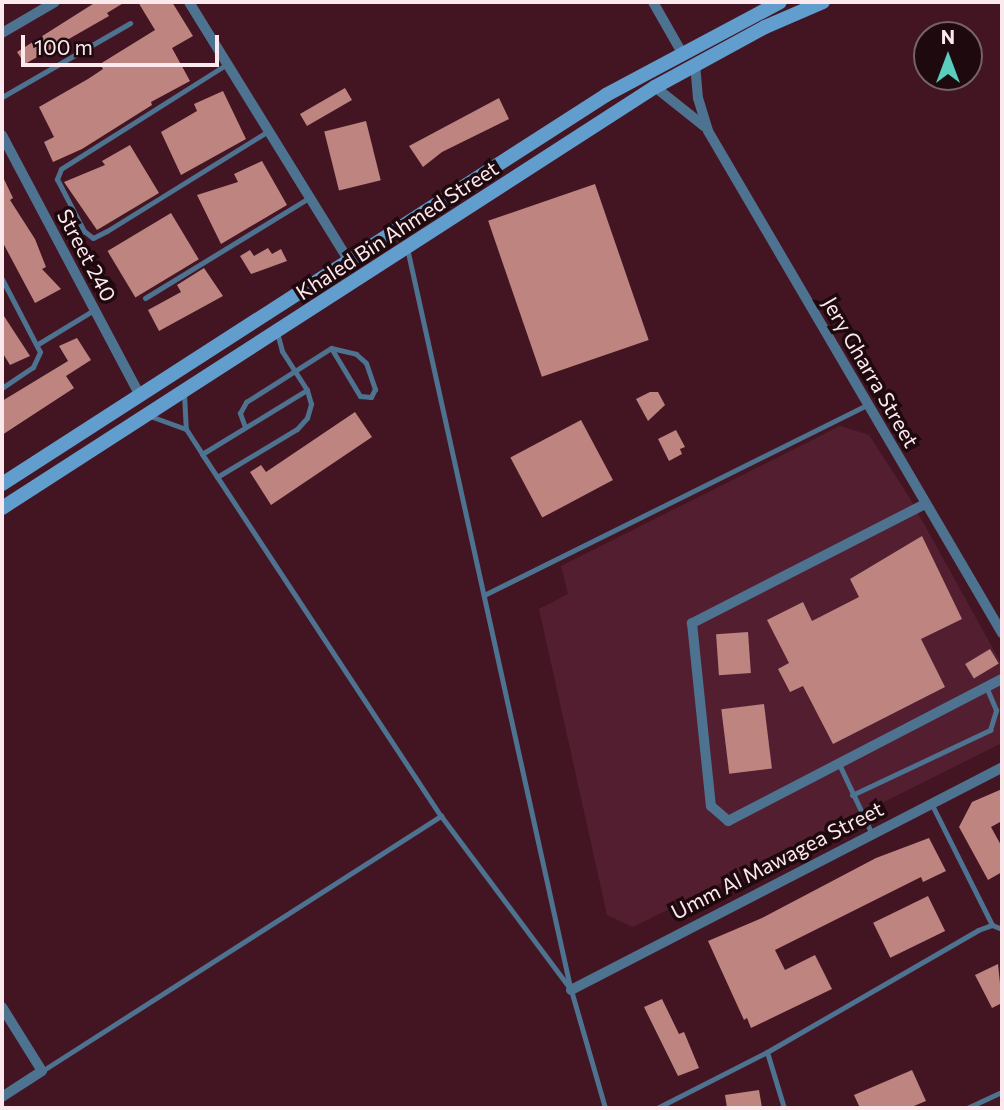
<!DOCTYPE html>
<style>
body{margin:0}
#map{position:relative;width:1004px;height:1110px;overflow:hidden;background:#431523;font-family:Commissioner,sans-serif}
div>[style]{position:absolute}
.built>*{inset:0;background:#531f30}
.building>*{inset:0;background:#bd8480;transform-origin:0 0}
.service>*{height:5px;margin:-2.5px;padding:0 2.5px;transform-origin:2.5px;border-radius:2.5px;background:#4e7390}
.minor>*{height:10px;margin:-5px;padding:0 5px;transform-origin:5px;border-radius:5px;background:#4e7390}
.secondary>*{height:14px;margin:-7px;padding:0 7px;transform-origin:7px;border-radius:7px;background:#619dcd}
span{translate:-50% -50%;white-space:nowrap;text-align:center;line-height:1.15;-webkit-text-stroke:7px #1d090e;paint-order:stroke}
.street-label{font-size:21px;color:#fce9ed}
.frame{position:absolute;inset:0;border:4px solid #fce9ed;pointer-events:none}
.north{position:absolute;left:913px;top:21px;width:70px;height:70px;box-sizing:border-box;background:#1d090e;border:2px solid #766367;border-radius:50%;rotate:0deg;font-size:19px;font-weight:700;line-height:28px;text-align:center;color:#fce9ed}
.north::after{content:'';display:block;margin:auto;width:24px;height:32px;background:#59cebf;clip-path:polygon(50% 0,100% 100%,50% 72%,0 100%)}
.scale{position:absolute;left:21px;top:35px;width:198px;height:32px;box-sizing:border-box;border:4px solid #fce9ed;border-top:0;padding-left:9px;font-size:21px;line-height:24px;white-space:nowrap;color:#fce9ed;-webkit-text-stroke:5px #1d090e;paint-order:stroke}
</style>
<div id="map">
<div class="built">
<div style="clip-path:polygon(840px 426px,869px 435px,909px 497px,1002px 665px,1002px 743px,633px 927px,607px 915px,539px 609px,568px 594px,561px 566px)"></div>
</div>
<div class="building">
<div style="clip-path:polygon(96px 2px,125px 2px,107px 13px,109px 16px,25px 64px,17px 52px)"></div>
<div style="clip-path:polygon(138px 2px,172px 2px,193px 36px,172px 48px,190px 81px,151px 102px,152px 105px,82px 149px,53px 162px,44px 142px,54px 137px,39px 107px,88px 79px,103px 69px,100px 64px,155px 30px)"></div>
<div style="left:345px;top:88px;width:14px;height:52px;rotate:60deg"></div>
<div style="clip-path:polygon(223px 91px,246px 139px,181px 175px,161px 132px,197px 111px,194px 104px)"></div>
<div style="clip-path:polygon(499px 98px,509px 119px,442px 152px,423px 167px,409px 146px)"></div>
<div style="left:366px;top:121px;width:61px;height:43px;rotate:76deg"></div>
<div style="clip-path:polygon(130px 145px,159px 193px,97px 230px,64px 182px,105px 165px,102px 161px)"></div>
<div style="clip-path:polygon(262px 161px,287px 205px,221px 244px,197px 195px,238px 182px,234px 174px)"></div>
<div style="clip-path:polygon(2px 175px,13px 198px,10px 200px,35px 239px,46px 267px,42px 269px,61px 289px,35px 303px,2px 241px)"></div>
<div style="left:595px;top:184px;width:165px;height:113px;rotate:71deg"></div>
<div style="left:171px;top:213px;width:54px;height:74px;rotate:59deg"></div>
<div style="clip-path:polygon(268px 248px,272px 254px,281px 249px,287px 261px,251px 274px,240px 256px,250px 250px,254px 256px)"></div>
<div style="clip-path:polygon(204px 268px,223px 296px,159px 331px,148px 310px,181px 292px,177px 285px)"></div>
<div style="clip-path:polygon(2px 313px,30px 356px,10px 365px,2px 352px)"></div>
<div style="clip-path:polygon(77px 338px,91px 360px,66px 376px,74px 388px,2px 435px,2px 401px,68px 361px,59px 346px)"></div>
<div style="clip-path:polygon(650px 392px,658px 392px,665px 405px,648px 421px,636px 399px)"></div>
<div style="clip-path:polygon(355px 412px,372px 437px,271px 505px,250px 472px,261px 465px,266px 472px)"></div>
<div style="left:581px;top:420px;width:68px;height:80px;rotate:62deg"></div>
<div style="clip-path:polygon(676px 430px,685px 447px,680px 449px,682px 454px,669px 461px,658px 439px)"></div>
<div style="clip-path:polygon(922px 536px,962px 619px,921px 639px,945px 687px,833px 744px,803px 686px,790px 692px,778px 669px,789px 663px,767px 620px,803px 602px,812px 621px,859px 597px,850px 579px)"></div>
<div style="left:748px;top:632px;width:41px;height:32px;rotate:86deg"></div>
<div style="left:990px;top:649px;width:17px;height:29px;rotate:59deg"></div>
<div style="left:764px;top:704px;width:65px;height:43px;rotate:83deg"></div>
<div style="clip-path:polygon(1002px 789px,1002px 821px,991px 827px,1002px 847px,1002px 872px,988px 880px,959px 827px,972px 802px)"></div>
<div style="clip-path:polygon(929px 838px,946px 871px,923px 882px,921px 877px,775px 950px,785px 970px,815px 955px,832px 989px,751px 1028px,747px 1018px,744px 1020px,708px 941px,762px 918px,876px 858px)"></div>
<div style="left:928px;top:896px;width:39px;height:61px;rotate:64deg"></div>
<div style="clip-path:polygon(998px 964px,1002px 1003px,992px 1008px,975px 975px)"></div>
<div style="clip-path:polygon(662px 999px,679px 1034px,684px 1032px,699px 1068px,678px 1076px,644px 1007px)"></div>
<div style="clip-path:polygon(912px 1070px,926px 1101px,909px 1108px,860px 1108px,854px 1095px)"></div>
<div style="clip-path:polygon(759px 1090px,762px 1108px,727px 1108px,725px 1095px)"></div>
</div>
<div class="service">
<div style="left:227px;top:64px;width:196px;rotate:147.7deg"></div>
<div style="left:61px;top:169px;width:11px;rotate:112deg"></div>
<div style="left:57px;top:179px;width:59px;rotate:62.6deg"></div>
<div style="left:84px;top:231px;width:11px;rotate:38deg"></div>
<div style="left:93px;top:238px;width:16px;rotate:-27deg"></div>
<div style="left:107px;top:231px;width:190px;rotate:-31.8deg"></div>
<div style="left:2px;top:97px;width:148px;rotate:-30deg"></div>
<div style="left:407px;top:248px;width:757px;rotate:77.56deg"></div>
<div style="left:2px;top:279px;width:82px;rotate:62.5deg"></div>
<div style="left:40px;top:352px;width:17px;rotate:115deg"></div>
<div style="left:33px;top:367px;width:37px;rotate:146deg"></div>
<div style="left:145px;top:298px;width:192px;rotate:-31.4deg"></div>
<div style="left:38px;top:344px;width:66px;rotate:-31.3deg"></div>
<div style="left:184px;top:394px;width:35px;rotate:87deg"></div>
<div style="left:186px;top:429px;width:30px;rotate:57deg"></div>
<div style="left:202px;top:454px;width:434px;rotate:56.6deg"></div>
<div style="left:441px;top:816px;width:217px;rotate:53.2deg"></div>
<div style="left:571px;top:990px;width:123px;rotate:73.9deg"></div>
<div style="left:150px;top:416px;width:38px;rotate:20deg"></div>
<div style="left:245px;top:427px;width:15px;rotate:-110deg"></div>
<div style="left:240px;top:413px;width:13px;rotate:-61deg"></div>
<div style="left:246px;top:402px;width:101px;rotate:-32.4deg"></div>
<div style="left:331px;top:348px;width:26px;rotate:13deg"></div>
<div style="left:356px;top:354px;width:13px;rotate:42deg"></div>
<div style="left:366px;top:363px;width:28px;rotate:71deg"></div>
<div style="left:375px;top:389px;width:9px;rotate:117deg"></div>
<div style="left:371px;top:397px;width:11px;rotate:-175deg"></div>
<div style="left:360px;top:396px;width:56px;rotate:-121.1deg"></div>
<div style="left:202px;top:454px;width:123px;rotate:-31.4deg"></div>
<div style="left:217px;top:477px;width:93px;rotate:-31deg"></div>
<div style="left:297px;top:429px;width:15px;rotate:-48deg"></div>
<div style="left:307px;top:418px;width:15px;rotate:-74deg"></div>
<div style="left:311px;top:404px;width:15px;rotate:-106deg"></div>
<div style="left:307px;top:390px;width:46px;rotate:-122.7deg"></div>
<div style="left:282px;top:351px;width:20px;rotate:-105deg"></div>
<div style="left:484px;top:595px;width:429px;rotate:-26.4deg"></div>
<div style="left:839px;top:764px;width:75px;rotate:64.8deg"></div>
<div style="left:852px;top:795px;width:153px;rotate:-25.2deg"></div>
<div style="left:990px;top:730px;width:21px;rotate:-73deg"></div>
<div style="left:996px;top:710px;width:25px;rotate:-113deg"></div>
<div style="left:931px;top:803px;width:136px;rotate:63.4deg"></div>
<div style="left:767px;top:1052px;width:59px;rotate:73.1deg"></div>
<div style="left:42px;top:1071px;width:474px;rotate:-32.6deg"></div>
<div style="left:657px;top:1108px;width:123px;rotate:-27deg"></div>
<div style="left:767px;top:1052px;width:244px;rotate:-30deg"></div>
<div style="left:978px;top:930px;width:15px;rotate:-20deg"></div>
<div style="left:992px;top:925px;width:11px;rotate:22deg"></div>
<div style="left:967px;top:1108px;width:38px;rotate:-25deg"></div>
</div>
<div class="minor">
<div style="left:189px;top:2px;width:302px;rotate:58.3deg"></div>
<div style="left:653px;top:2px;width:56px;rotate:60.3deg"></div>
<div style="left:2px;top:33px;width:61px;rotate:-30.3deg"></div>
<div style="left:695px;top:64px;width:34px;rotate:85deg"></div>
<div style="left:698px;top:98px;width:34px;rotate:73deg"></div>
<div style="left:708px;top:131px;width:582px;rotate:59.64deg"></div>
<div style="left:655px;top:87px;width:63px;rotate:38.5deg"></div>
<div style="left:2px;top:135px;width:293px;rotate:62.1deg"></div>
<div style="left:925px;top:504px;width:262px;rotate:152.9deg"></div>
<div style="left:692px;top:623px;width:184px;rotate:84.1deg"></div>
<div style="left:711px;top:806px;width:23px;rotate:41deg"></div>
<div style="left:728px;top:821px;width:309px;rotate:-27.4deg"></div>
<div style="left:571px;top:990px;width:485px;rotate:-27.3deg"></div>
<div style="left:2px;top:1007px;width:75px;rotate:58deg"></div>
<div style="left:42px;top:1071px;width:48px;rotate:147deg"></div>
</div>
<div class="secondary">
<div style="left:2px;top:484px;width:718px;rotate:-32.78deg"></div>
<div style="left:606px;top:95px;width:197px;rotate:-28.1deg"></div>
<div style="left:2px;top:508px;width:777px;rotate:-32.81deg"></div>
<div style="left:655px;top:87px;width:125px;rotate:-28.6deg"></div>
<div style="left:765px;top:27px;width:63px;rotate:-23.3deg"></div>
</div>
<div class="street-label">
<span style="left:397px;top:230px;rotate:-33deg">Khaled Bin Ahmed Street</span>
<span style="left:87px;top:255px;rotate:62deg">Street 240</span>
<span style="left:871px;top:372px;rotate:60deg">Jery Gharra Street</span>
<span style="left:777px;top:860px;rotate:-27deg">Umm Al Mawagea Street</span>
</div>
<div class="frame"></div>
<div class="north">N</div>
<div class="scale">100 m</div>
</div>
